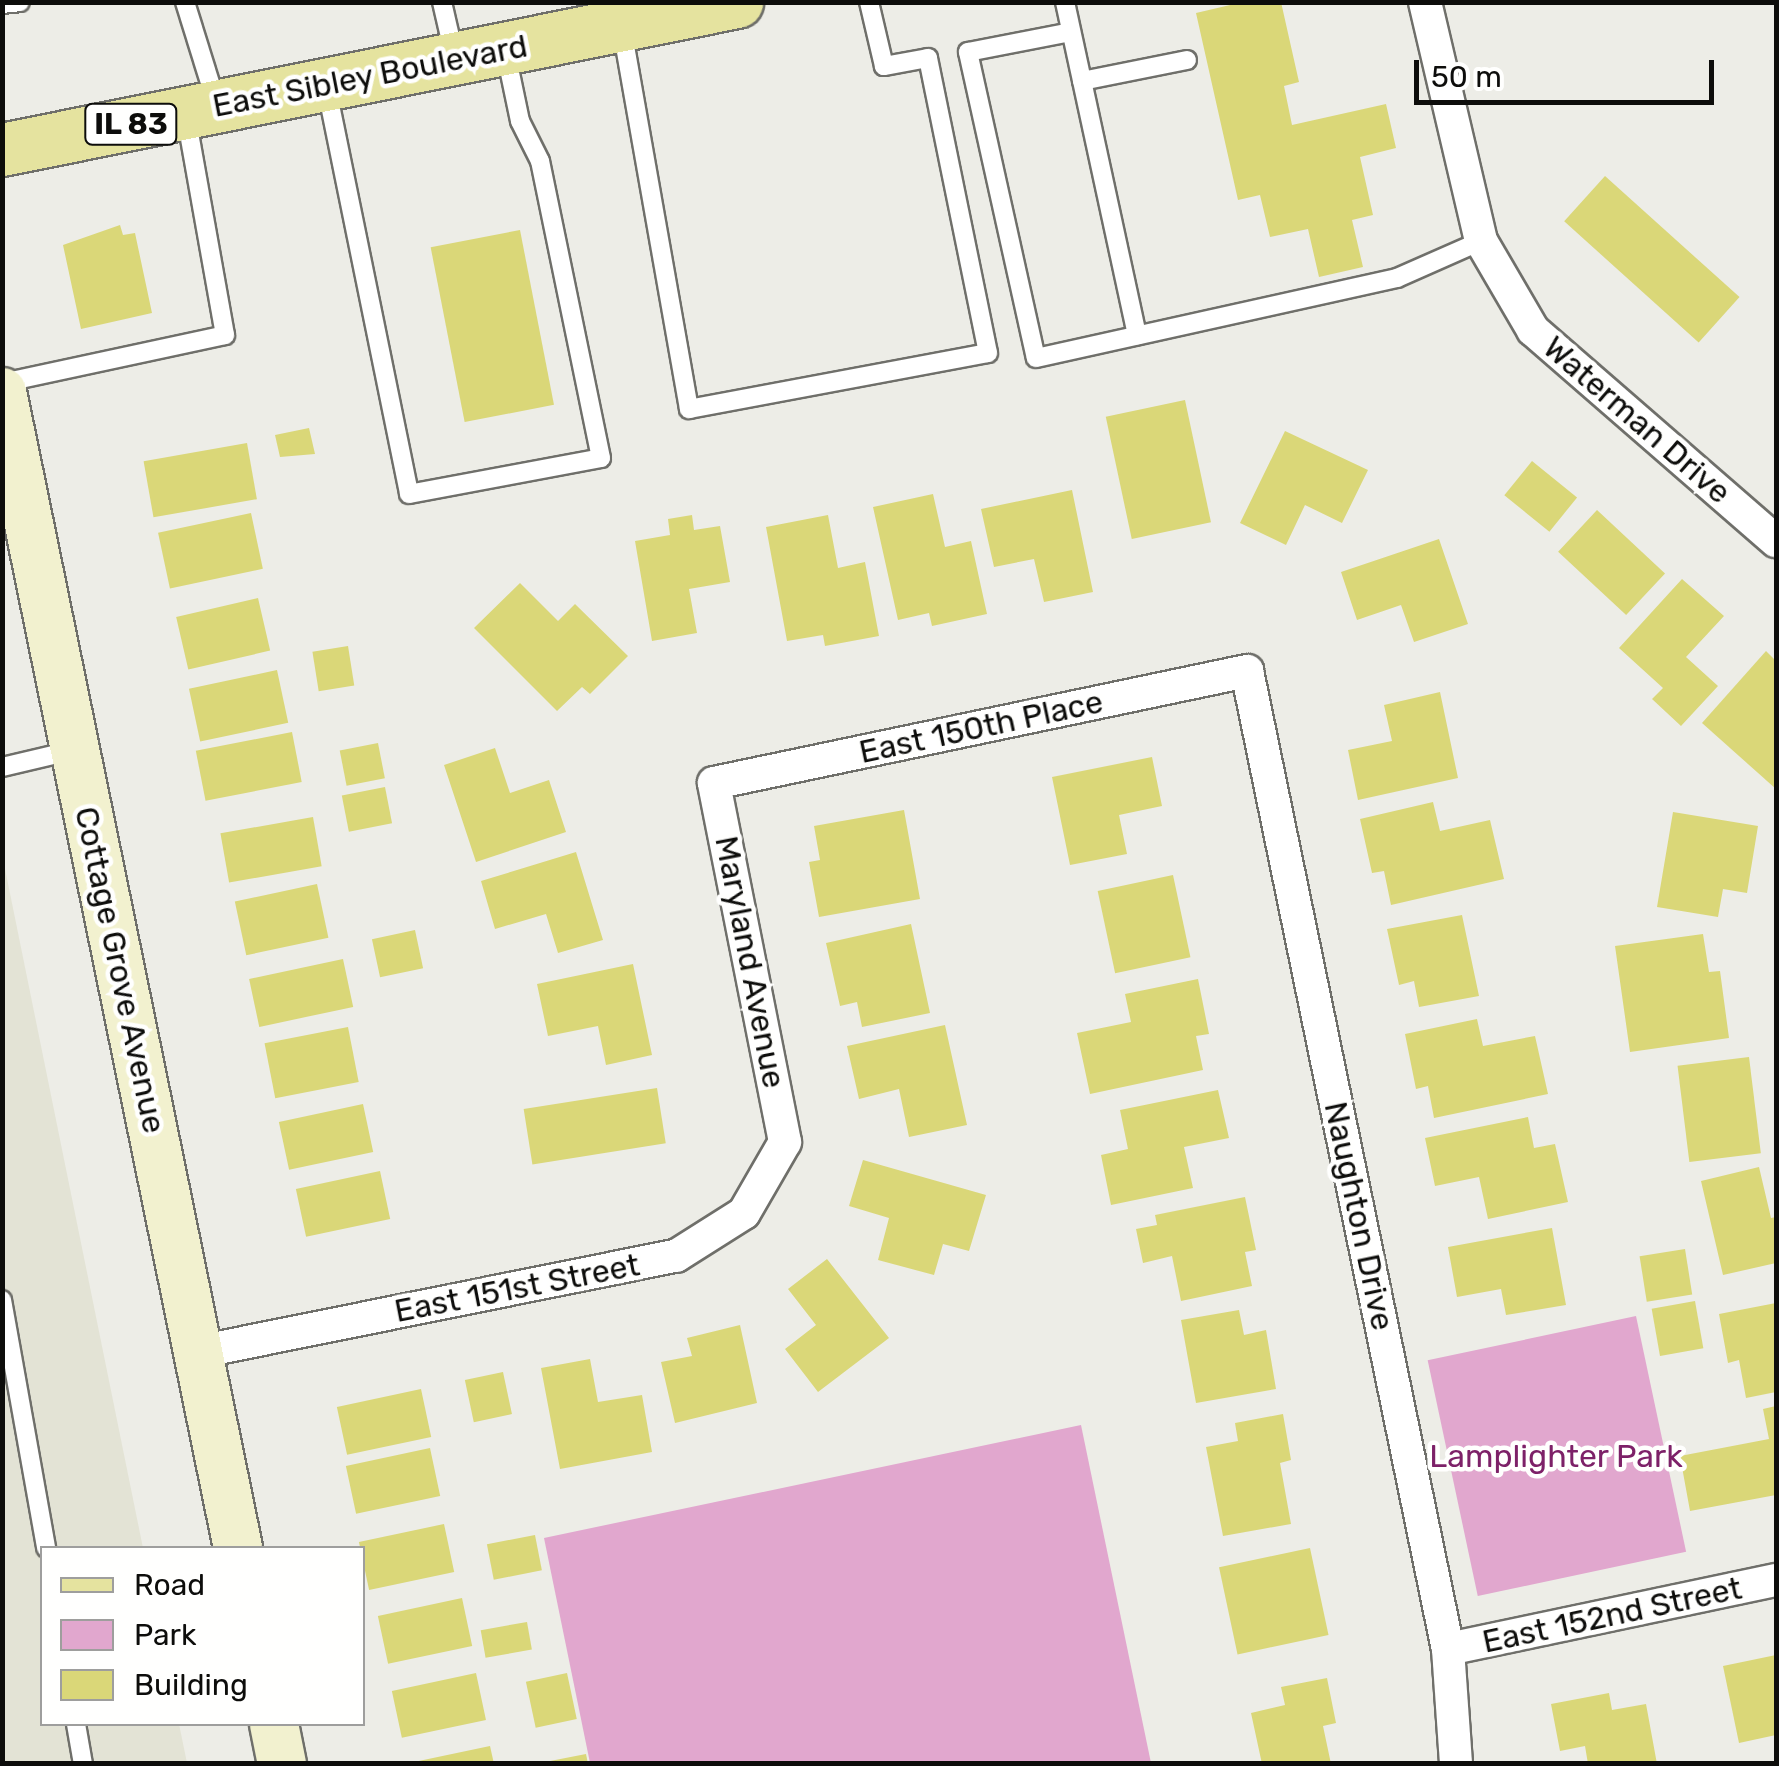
<!DOCTYPE html>
<style>
body{margin:0}
#map{position:relative;width:1779px;height:1766px;overflow:hidden;background:#edede7;font-family:Rubik,sans-serif}
div>[style]{position:absolute}
.built>*{inset:0;background:#e3e3d5}
.green>*{inset:0;background:#e1a7ce;transform-origin:0 0}
.building>*{inset:0;background:#dad778;transform-origin:0 0}
.roads{filter:drop-shadow(2px 0 #6f6f6a) drop-shadow(-2px 0 #6f6f6a) drop-shadow(0 2px #6f6f6a) drop-shadow(0 -2px #6f6f6a)}
.service>*{height:18px;margin:-9px;padding:0 9px;transform-origin:9px;border-radius:9px;background:#fff}
.minor>*{height:32px;margin:-16px;padding:0 16px;transform-origin:16px;border-radius:16px;background:#fff}
.secondary>*{height:48px;margin:-24px;padding:0 24px;transform-origin:24px;border-radius:24px;background:#f2f1cf}
.primary>*{height:52px;margin:-26px;padding:0 26px;transform-origin:26px;border-radius:26px;background:#e5e39f}
span{translate:-50% -50%;white-space:nowrap;text-align:center;line-height:1.15;-webkit-text-stroke:9px #fffffe;paint-order:stroke}
.shield-label span{padding:2px 8px;background:#fffffe;border:2px solid;border-radius:8px;-webkit-text-stroke-width:0}
.shield-label{font-size:30px;color:#0d0d0b;font-weight:700}
.street-label{font-size:32px;color:#0d0d0b}
.park-label{font-size:32px;color:#7d2168}
.frame{position:absolute;inset:0;border:5px solid #0d0d0b;pointer-events:none}
.legend{position:absolute;left:40px;top:1546px;width:325px;height:180px;box-sizing:border-box;background:#fffffe;border:2px solid #9e9e9d;margin:0;padding:12px 18px;list-style:none;font-size:30px;color:#0d0d0b}
.legend li{display:flex;align-items:center;gap:20px;height:50px}
.legend b{width:50px;border:2px solid #9e9e9d}
.scale{position:absolute;left:1414px;top:60px;width:300px;height:45px;box-sizing:border-box;border:5px solid #0d0d0b;border-top:0;padding-left:12px;font-size:30px;line-height:35px;white-space:nowrap;color:#0d0d0b;-webkit-text-stroke:8px #fffffe;paint-order:stroke}
</style>
<div id="map">
<div class="built">
<div style="clip-path:polygon(2px 854px,143px 1548px,42px 1548px,42px 1724px,179px 1724px,187px 1763px,3px 1763px)"></div>
</div>
<div class="green">
<div style="left:1636px;top:1316px;width:241px;height:213px;rotate:78deg"></div>
<div style="clip-path:polygon(1081px 1425px,1151px 1763px,590px 1763px,544px 1538px)"></div>
</div>
<div class="building">
<div style="clip-path:polygon(1243px 2px,1281px 2px,1299px 82px,1284px 86px,1292px 125px,1386px 104px,1396px 148px,1360px 157px,1373px 215px,1352px 220px,1363px 267px,1319px 277px,1308px 229px,1270px 237px,1260px 195px,1238px 200px,1196px 13px)"></div>
<div style="left:1605px;top:176px;width:181px;height:61px;rotate:42deg"></div>
<div style="clip-path:polygon(120px 225px,123px 235px,135px 233px,152px 313px,81px 329px,63px 245px)"></div>
<div style="left:520px;top:230px;width:178px;height:91px;rotate:79deg"></div>
<div style="left:1185px;top:400px;width:125px;height:81px;rotate:78deg"></div>
<div style="clip-path:polygon(309px 428px,315px 454px,280px 457px,275px 435px)"></div>
<div style="clip-path:polygon(1285px 431px,1368px 470px,1342px 523px,1305px 505px,1286px 545px,1240px 523px)"></div>
<div style="left:247px;top:443px;width:57px;height:105px;rotate:80deg"></div>
<div style="left:1532px;top:461px;width:58px;height:44px;rotate:39deg"></div>
<div style="clip-path:polygon(1072px 490px,1093px 592px,1044px 602px,1034px 559px,994px 567px,981px 509px)"></div>
<div style="clip-path:polygon(933px 494px,945px 547px,971px 541px,987px 614px,932px 626px,929px 613px,898px 620px,873px 507px)"></div>
<div style="left:1597px;top:510px;width:93px;height:57px;rotate:43deg"></div>
<div style="left:251px;top:513px;width:57px;height:95px;rotate:78deg"></div>
<div style="clip-path:polygon(692px 515px,694px 530px,720px 526px,730px 582px,689px 589px,697px 633px,652px 641px,635px 541px,670px 535px,668px 519px)"></div>
<div style="clip-path:polygon(828px 515px,838px 568px,865px 562px,879px 636px,825px 646px,823px 635px,787px 641px,766px 527px)"></div>
<div style="clip-path:polygon(1439px 539px,1468px 624px,1414px 642px,1401px 605px,1357px 620px,1341px 572px)"></div>
<div style="clip-path:polygon(1682px 579px,1724px 616px,1686px 657px,1718px 686px,1681px 726px,1652px 699px,1663px 688px,1619px 648px)"></div>
<div style="clip-path:polygon(520px 583px,558px 621px,575px 604px,628px 656px,590px 694px,582px 687px,557px 711px,474px 628px)"></div>
<div style="left:258px;top:598px;width:54px;height:84px;rotate:77deg"></div>
<div style="left:348px;top:646px;width:40px;height:36px;rotate:81deg"></div>
<div style="clip-path:polygon(1766px 651px,1776px 661px,1776px 789px,1702px 723px)"></div>
<div style="left:277px;top:670px;width:54px;height:90px;rotate:78deg"></div>
<div style="clip-path:polygon(1440px 692px,1458px 778px,1358px 800px,1348px 750px,1392px 741px,1384px 705px)"></div>
<div style="left:292px;top:732px;width:51px;height:98px;rotate:79deg"></div>
<div style="left:378px;top:743px;width:36px;height:39px;rotate:79deg"></div>
<div style="clip-path:polygon(495px 748px,510px 793px,549px 780px,566px 832px,476px 862px,444px 765px)"></div>
<div style="clip-path:polygon(1152px 757px,1162px 806px,1119px 815px,1127px 854px,1070px 865px,1052px 777px)"></div>
<div style="left:385px;top:787px;width:37px;height:44px;rotate:79deg"></div>
<div style="clip-path:polygon(1433px 802px,1440px 831px,1490px 820px,1504px 879px,1391px 905px,1384px 871px,1372px 873px,1360px 819px)"></div>
<div style="clip-path:polygon(904px 810px,920px 899px,819px 917px,809px 862px,820px 860px,814px 826px)"></div>
<div style="clip-path:polygon(1673px 812px,1758px 826px,1747px 893px,1723px 889px,1718px 917px,1657px 907px)"></div>
<div style="left:313px;top:817px;width:50px;height:94px;rotate:80deg"></div>
<div style="clip-path:polygon(576px 852px,603px 940px,558px 953px,546px 914px,495px 929px,481px 881px)"></div>
<div style="left:1173px;top:875px;width:84px;height:77px;rotate:78deg"></div>
<div style="left:317px;top:884px;width:55px;height:84px;rotate:78deg"></div>
<div style="clip-path:polygon(1462px 915px,1479px 996px,1419px 1007px,1414px 981px,1399px 985px,1387px 929px)"></div>
<div style="clip-path:polygon(911px 924px,930px 1013px,862px 1027px,857px 1002px,840px 1006px,826px 943px)"></div>
<div style="left:415px;top:930px;width:39px;height:44px;rotate:78deg"></div>
<div style="clip-path:polygon(1703px 934px,1709px 972px,1720px 971px,1729px 1038px,1630px 1052px,1615px 946px)"></div>
<div style="left:343px;top:959px;width:49px;height:96px;rotate:78deg"></div>
<div style="clip-path:polygon(633px 964px,652px 1055px,606px 1065px,598px 1026px,548px 1036px,537px 984px)"></div>
<div style="clip-path:polygon(1198px 979px,1209px 1034px,1196px 1036px,1203px 1070px,1090px 1094px,1077px 1033px,1131px 1022px,1125px 994px)"></div>
<div style="clip-path:polygon(1477px 1019px,1483px 1046px,1535px 1036px,1548px 1094px,1434px 1118px,1428px 1086px,1416px 1089px,1405px 1034px)"></div>
<div style="clip-path:polygon(945px 1025px,967px 1125px,909px 1137px,899px 1089px,859px 1099px,847px 1046px)"></div>
<div style="left:348px;top:1027px;width:56px;height:85px;rotate:79deg"></div>
<div style="left:1749px;top:1057px;width:97px;height:72px;rotate:83deg"></div>
<div style="left:657px;top:1088px;width:56px;height:135px;rotate:81deg"></div>
<div style="clip-path:polygon(1218px 1090px,1229px 1138px,1184px 1147px,1193px 1188px,1111px 1205px,1101px 1155px,1128px 1149px,1120px 1110px)"></div>
<div style="left:363px;top:1104px;width:49px;height:86px;rotate:78deg"></div>
<div style="clip-path:polygon(1528px 1117px,1534px 1148px,1555px 1144px,1568px 1202px,1488px 1219px,1479px 1177px,1435px 1186px,1425px 1138px)"></div>
<div style="clip-path:polygon(863px 1160px,986px 1195px,969px 1251px,943px 1244px,934px 1275px,878px 1260px,889px 1218px,849px 1206px)"></div>
<div style="clip-path:polygon(1759px 1167px,1771px 1218px,1776px 1217px,1776px 1263px,1723px 1275px,1701px 1181px)"></div>
<div style="left:380px;top:1171px;width:49px;height:86px;rotate:78deg"></div>
<div style="clip-path:polygon(1245px 1197px,1256px 1250px,1245px 1252px,1252px 1286px,1181px 1301px,1172px 1256px,1143px 1263px,1136px 1229px,1157px 1225px,1155px 1215px)"></div>
<div style="clip-path:polygon(1552px 1228px,1566px 1305px,1506px 1315px,1501px 1289px,1457px 1297px,1448px 1247px)"></div>
<div style="left:1685px;top:1249px;width:46px;height:46px;rotate:81deg"></div>
<div style="clip-path:polygon(827px 1259px,889px 1338px,818px 1392px,785px 1349px,816px 1325px,788px 1289px)"></div>
<div style="left:1695px;top:1301px;width:48px;height:44px;rotate:80deg"></div>
<div style="clip-path:polygon(1776px 1303px,1776px 1392px,1746px 1398px,1739px 1360px,1728px 1363px,1719px 1314px)"></div>
<div style="clip-path:polygon(1239px 1310px,1244px 1335px,1266px 1330px,1276px 1389px,1196px 1403px,1181px 1320px)"></div>
<div style="clip-path:polygon(740px 1325px,757px 1403px,675px 1423px,661px 1362px,692px 1356px,687px 1338px)"></div>
<div style="clip-path:polygon(590px 1359px,598px 1402px,642px 1395px,652px 1452px,560px 1469px,541px 1368px)"></div>
<div style="left:503px;top:1372px;width:43px;height:39px;rotate:78deg"></div>
<div style="left:421px;top:1389px;width:49px;height:86px;rotate:78deg"></div>
<div style="clip-path:polygon(1776px 1406px,1776px 1495px,1690px 1511px,1680px 1456px,1769px 1439px,1763px 1409px)"></div>
<div style="clip-path:polygon(1283px 1414px,1291px 1460px,1280px 1463px,1291px 1524px,1223px 1536px,1206px 1447px,1238px 1441px,1235px 1423px)"></div>
<div style="left:430px;top:1448px;width:49px;height:86px;rotate:78deg"></div>
<div style="left:444px;top:1524px;width:49px;height:87px;rotate:78deg"></div>
<div style="left:535px;top:1535px;width:36px;height:49px;rotate:79deg"></div>
<div style="left:1310px;top:1548px;width:89px;height:93px;rotate:78deg"></div>
<div style="left:462px;top:1598px;width:49px;height:86px;rotate:78deg"></div>
<div style="left:527px;top:1622px;width:28px;height:47px;rotate:80deg"></div>
<div style="clip-path:polygon(1776px 1655px,1776px 1735px,1739px 1743px,1723px 1666px)"></div>
<div style="left:476px;top:1673px;width:48px;height:86px;rotate:78deg"></div>
<div style="left:567px;top:1673px;width:47px;height:42px;rotate:78deg"></div>
<div style="clip-path:polygon(1327px 1678px,1336px 1723px,1323px 1726px,1331px 1764px,1262px 1764px,1251px 1713px,1285px 1705px,1281px 1687px)"></div>
<div style="clip-path:polygon(1609px 1693px,1612px 1710px,1646px 1704px,1657px 1764px,1588px 1764px,1585px 1746px,1560px 1751px,1551px 1704px)"></div>
<div style="clip-path:polygon(490px 1746px,494px 1764px,414px 1764px,414px 1762px)"></div>
<div style="clip-path:polygon(586px 1754px,588px 1764px,545px 1764px,545px 1762px)"></div>
</div>
<div class="roads">
<div class="service">
<div style="left:185px;top:2px;width:105px;rotate:72.8deg"></div>
<div style="left:442px;top:2px;width:53px;rotate:77deg"></div>
<div style="left:1065px;top:2px;width:341px;rotate:77.8deg"></div>
<div style="left:2px;top:4px;width:18px;rotate:-6deg"></div>
<div style="left:622px;top:29px;width:386px;rotate:80deg"></div>
<div style="left:689px;top:409px;width:304px;rotate:-10.6deg"></div>
<div style="left:988px;top:353px;width:301px;rotate:-101.5deg"></div>
<div style="left:928px;top:58px;width:45px;rotate:169.7deg"></div>
<div style="left:884px;top:66px;width:66px;rotate:-103.2deg"></div>
<div style="left:1071px;top:32px;width:105px;rotate:169deg"></div>
<div style="left:968px;top:52px;width:313px;rotate:77.5deg"></div>
<div style="left:1036px;top:358px;width:370px;rotate:-12.5deg"></div>
<div style="left:1397px;top:278px;width:92px;rotate:-23.8deg"></div>
<div style="left:1082px;top:81px;width:107px;rotate:-11.3deg"></div>
<div style="left:327px;top:90px;width:412px;rotate:78.5deg"></div>
<div style="left:409px;top:494px;width:195px;rotate:-10.6deg"></div>
<div style="left:601px;top:458px;width:303px;rotate:-101.6deg"></div>
<div style="left:540px;top:161px;width:45px;rotate:-116.6deg"></div>
<div style="left:520px;top:121px;width:68px;rotate:-101.8deg"></div>
<div style="left:2px;top:383px;width:228px;rotate:-12.1deg"></div>
<div style="left:225px;top:335px;width:221px;rotate:-100.1deg"></div>
<div style="left:2px;top:767px;width:74px;rotate:-13.3deg"></div>
<div style="left:2px;top:1300px;width:252px;rotate:79.9deg"></div>
<div style="left:76px;top:1724px;width:41px;rotate:80.1deg"></div>
</div>
<div class="minor">
<div style="left:1425px;top:2px;width:245px;rotate:76.8deg"></div>
<div style="left:1481px;top:241px;width:103px;rotate:59.7deg"></div>
<div style="left:1533px;top:330px;width:322px;rotate:41deg"></div>
<div style="left:198px;top:1352px;width:488px;rotate:-11.4deg"></div>
<div style="left:676px;top:1256px;width:80px;rotate:-32.3deg"></div>
<div style="left:744px;top:1213px;width:82px;rotate:-60deg"></div>
<div style="left:785px;top:1142px;width:366px;rotate:-101.2deg"></div>
<div style="left:714px;top:783px;width:545px;rotate:-11.87deg"></div>
<div style="left:1247px;top:671px;width:998px;rotate:78.39deg"></div>
<div style="left:1448px;top:1649px;width:115px;rotate:86deg"></div>
<div style="left:1448px;top:1649px;width:335px;rotate:-11.9deg"></div>
</div>
<div class="secondary">
<div style="left:2px;top:392px;width:1180px;rotate:78.46deg"></div>
<div style="left:274px;top:1724px;width:41px;rotate:78.7deg"></div>
</div>
<div class="primary">
<div style="left:2px;top:150px;width:750px;rotate:-11.38deg"></div>
</div>
</div>
<div class="shield-label">
<span style="left:131px;top:124px">IL 83</span>
</div>
<div class="street-label">
<span style="left:370px;top:76px;rotate:-11deg">East Sibley Boulevard</span>
<span style="left:1637px;top:420px;rotate:41deg">Waterman Drive</span>
<span style="left:981px;top:727px;rotate:-12deg">East 150th Place</span>
<span style="left:750px;top:962px;rotate:79deg">Maryland Avenue</span>
<span style="left:120px;top:970px;rotate:78deg">Cottage Grove Avenue</span>
<span style="left:1359px;top:1216px;rotate:78deg">Naughton Drive</span>
<span style="left:517px;top:1288px;rotate:-11deg">East 151st Street</span>
<span style="left:1612px;top:1615px;rotate:-12deg">East 152nd Street</span>
</div>
<div class="park-label">
<span style="left:1556px;top:1456px">Lamplighter Park</span>
</div>
<div class="frame"></div>
<ul class="legend">
<li><b style="height:12px;background:#e5e39f"></b>Road</li>
<li><b style="height:28px;background:#e1a7ce"></b>Park</li>
<li><b style="height:28px;background:#dad778"></b>Building</li>
</ul>
<div class="scale">50 m</div>
</div>
